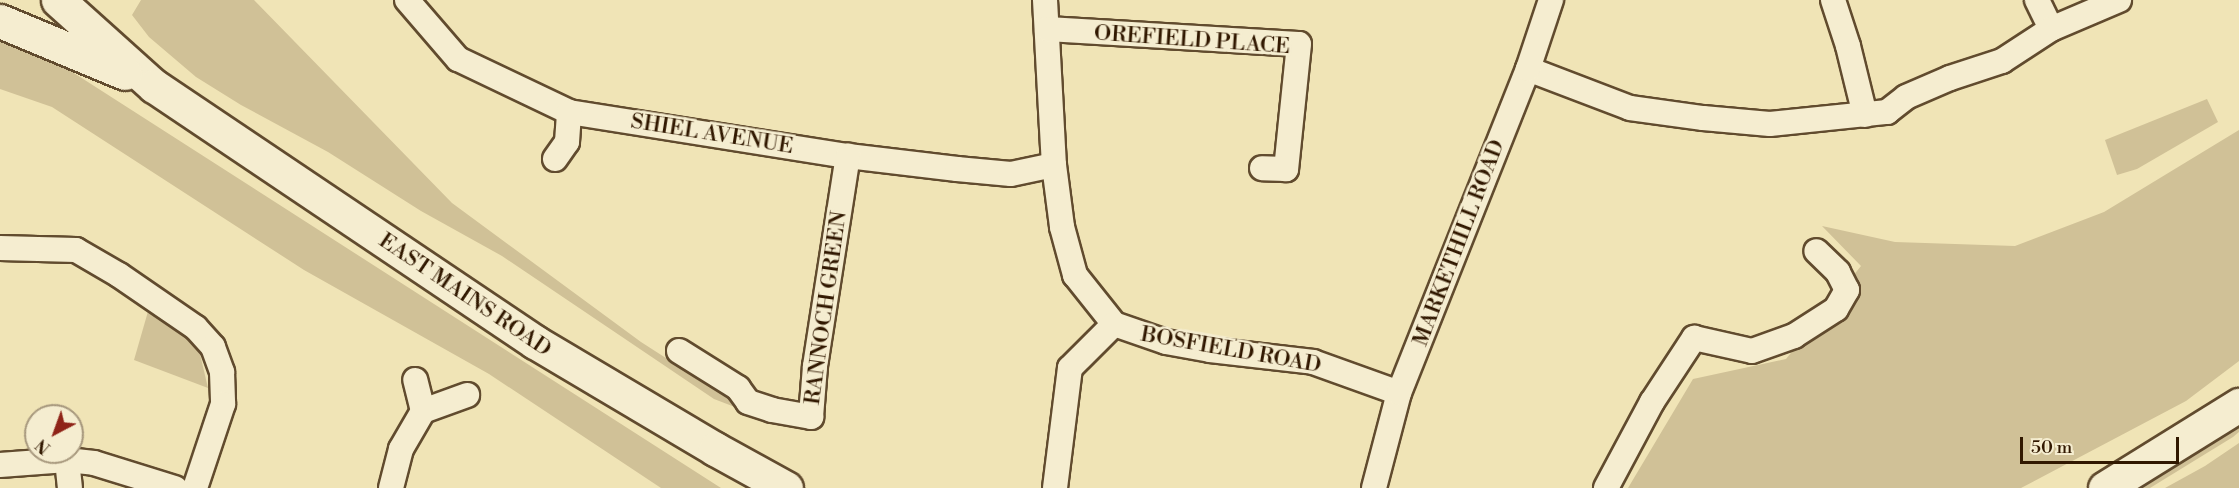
<!DOCTYPE html>
<style>
body{margin:0}
#map{position:relative;width:2239px;height:488px;overflow:hidden;background:#f0e4b6;font-family:"Libre Bodoni",serif}
div>[style]{position:absolute}
.green>*{inset:0;background:#d0c197}
.roads{filter:drop-shadow(2px 0 #614b2e) drop-shadow(-2px 0 #614b2e) drop-shadow(0 2px #614b2e) drop-shadow(0 -2px #614b2e)}
.minor>*{height:24px;margin:-12px;padding:0 12px;transform-origin:12px;border-radius:12px;background:#f5edd0}
.secondary>*{height:33px;margin:-16.5px;padding:0 16.5px;transform-origin:16.5px;border-radius:16.5px;background:#f5edd0}
span{translate:-50% -50%;white-space:nowrap;text-align:center;line-height:1.15;-webkit-text-stroke:5px #f5edd0;paint-order:stroke}
.street-label{font-size:22px;color:#311800}
.north{position:absolute;left:24px;top:404px;width:60px;height:60px;box-sizing:border-box;background:#f5edd0;border:2px solid #a7987d;border-radius:50%;rotate:221deg;font-size:16px;font-weight:700;line-height:24px;text-align:center;color:#311800}
.north::after{content:'';display:block;margin:auto;width:21px;height:27px;background:#8f2418;clip-path:polygon(50% 0,100% 100%,50% 72%,0 100%)}
.scale{position:absolute;left:2020px;top:437px;width:159px;height:27px;box-sizing:border-box;border:3px solid #311800;border-top:0;padding-left:8px;font-size:18px;line-height:21px;white-space:nowrap;color:#311800;-webkit-text-stroke:4px #f5edd0;paint-order:stroke}
</style>
<div id="map">
<div class="green">
<div style="clip-path:polygon(141px 0,254px 0,452px 203px,641px 342px,753px 414px,714px 399px,502px 256px,421px 211px,328px 152px,241px 105px,196px 77px,149px 37px,132px 15px)"></div>
<div style="clip-path:polygon(0 42px,52px 59px,721px 488px,661px 488px,489px 374px,304px 270px,52px 107px,0 89px)"></div>
<div style="clip-path:polygon(2207px 99px,2218px 122px,2137px 169px,2117px 175px,2105px 140px)"></div>
<div style="clip-path:polygon(2239px 130px,2239px 361px,2186px 401px,2021px 488px,1628px 488px,1693px 379px,1786px 359px,1861px 266px,1822px 226px,1895px 242px,2015px 246px,2104px 212px)"></div>
<div style="clip-path:polygon(149px 308px,187px 337px,200px 354px,208px 388px,134px 360px)"></div>
<div style="clip-path:polygon(2239px 421px,2239px 432px,2233px 437px,2150px 488px,2135px 488px)"></div>
<div style="clip-path:polygon(2239px 443px,2239px 488px,2165px 488px,2205px 466px)"></div>
</div>
<div class="roads">
<div class="minor">
<div style="left:407px;top:0;width:78px;rotate:49.2deg"></div>
<div style="left:458px;top:59px;width:123px;rotate:25.5deg"></div>
<div style="left:569px;top:112px;width:282px;rotate:9deg"></div>
<div style="left:848px;top:156px;width:110px;rotate:6.8deg"></div>
<div style="left:957px;top:169px;width:54px;rotate:5.3deg"></div>
<div style="left:1011px;top:174px;width:44px;rotate:-11.8deg"></div>
<div style="left:1045px;top:0;width:165px;rotate:86.9deg"></div>
<div style="left:1054px;top:165px;width:63px;rotate:82.6deg"></div>
<div style="left:1062px;top:227px;width:50px;rotate:74.8deg"></div>
<div style="left:1075px;top:275px;width:63px;rotate:51.5deg"></div>
<div style="left:1114px;top:324px;width:55px;rotate:19.1deg"></div>
<div style="left:1166px;top:342px;width:45px;rotate:10.3deg"></div>
<div style="left:1210px;top:350px;width:104px;rotate:6.6deg"></div>
<div style="left:1313px;top:362px;width:91px;rotate:19.8deg"></div>
<div style="left:1833px;top:0;width:48px;rotate:71.9deg"></div>
<div style="left:1848px;top:46px;width:71px;rotate:76.2deg"></div>
<div style="left:2037px;top:0;width:32px;rotate:64deg"></div>
<div style="left:1047px;top:29px;width:252px;rotate:3.4deg"></div>
<div style="left:1299px;top:44px;width:126px;rotate:95.9deg"></div>
<div style="left:1286px;top:169px;width:24px;rotate:-178deg"></div>
<div style="left:1528px;top:69px;width:109px;rotate:20.9deg"></div>
<div style="left:1630px;top:108px;width:74px;rotate:7.8deg"></div>
<div style="left:1703px;top:118px;width:67px;rotate:5.1deg"></div>
<div style="left:1770px;top:124px;width:118px;rotate:-5.9deg"></div>
<div style="left:1887px;top:112px;width:24px;rotate:-38deg"></div>
<div style="left:1906px;top:97px;width:48px;rotate:-23.4deg"></div>
<div style="left:1950px;top:78px;width:55px;rotate:-18.1deg"></div>
<div style="left:2002px;top:61px;width:59px;rotate:-33.1deg"></div>
<div style="left:2051px;top:29px;width:74px;rotate:-23.1deg"></div>
<div style="left:555px;top:159px;width:21px;rotate:-55deg"></div>
<div style="left:567px;top:142px;width:30px;rotate:-86deg"></div>
<div style="left:0;top:248px;width:76px;rotate:1.5deg"></div>
<div style="left:76px;top:250px;width:50px;rotate:30.2deg"></div>
<div style="left:119px;top:275px;width:93px;rotate:34.5deg"></div>
<div style="left:196px;top:328px;width:25px;rotate:48deg"></div>
<div style="left:213px;top:347px;width:27px;rotate:70deg"></div>
<div style="left:222px;top:372px;width:32px;rotate:88deg"></div>
<div style="left:223px;top:404px;width:89px;rotate:108.4deg"></div>
<div style="left:679px;top:351px;width:70px;rotate:32.1deg"></div>
<div style="left:738px;top:388px;width:17px;rotate:54deg"></div>
<div style="left:748px;top:402px;width:25px;rotate:18deg"></div>
<div style="left:772px;top:410px;width:40px;rotate:10deg"></div>
<div style="left:811px;top:417px;width:51px;rotate:-85.5deg"></div>
<div style="left:815px;top:366px;width:213px;rotate:-81.1deg"></div>
<div style="left:423px;top:411px;width:47px;rotate:-20deg"></div>
<div style="left:67px;top:460px;width:28px;rotate:84deg"></div>
<div style="left:0;top:465px;width:67px;rotate:-4.3deg"></div>
<div style="left:67px;top:460px;width:27px;rotate:6deg"></div>
<div style="left:94px;top:463px;width:85px;rotate:17.2deg"></div>
<div style="left:391px;top:488px;width:40px;rotate:-75.6deg"></div>
<div style="left:401px;top:449px;width:44px;rotate:-59.9deg"></div>
<div style="left:423px;top:411px;width:32px;rotate:-104deg"></div>
<div style="left:1055px;top:488px;width:121px;rotate:-82.9deg"></div>
<div style="left:1070px;top:368px;width:62px;rotate:-45deg"></div>
<div style="left:1374px;top:488px;width:98px;rotate:-75.3deg"></div>
<div style="left:1399px;top:393px;width:349px;rotate:-68.3deg"></div>
<div style="left:1528px;top:69px;width:73px;rotate:-71.6deg"></div>
<div style="left:1606px;top:488px;width:98px;rotate:-61.9deg"></div>
<div style="left:1652px;top:402px;width:77px;rotate:-56.7deg"></div>
<div style="left:1694px;top:338px;width:59px;rotate:12.6deg"></div>
<div style="left:1752px;top:351px;width:45px;rotate:-19.7deg"></div>
<div style="left:1794px;top:336px;width:50px;rotate:-32.7deg"></div>
<div style="left:1836px;top:309px;width:22px;rotate:-60deg"></div>
<div style="left:1847px;top:290px;width:20px;rotate:-117deg"></div>
<div style="left:1838px;top:272px;width:30px;rotate:-136deg"></div>
</div>
<div class="secondary">
<div style="left:58px;top:0;width:129px;rotate:41.9deg"></div>
<div style="left:154px;top:86px;width:459px;rotate:33.9deg"></div>
<div style="left:535px;top:342px;width:209px;rotate:30.7deg"></div>
<div style="left:715px;top:449px;width:81px;rotate:28.8deg"></div>
<div style="left:0;top:21px;width:135px;rotate:22.6deg"></div>
<div style="left:2105px;top:488px;width:158px;rotate:-31.8deg"></div>
</div>
</div>
<div class="street-label">
<span style="left:1192px;top:40px;rotate:4deg">OREFIELD PLACE</span>
<span style="left:712px;top:134px;rotate:9deg">SHIEL AVENUE</span>
<span style="left:1459px;top:243px;rotate:-69deg">MARKETHILL ROAD</span>
<span style="left:465px;top:295px;rotate:34deg">EAST MAINS ROAD</span>
<span style="left:826px;top:308px;rotate:-82deg">RANNOCH GREEN</span>
<span style="left:1231px;top:350px;rotate:10deg">BOSFIELD ROAD</span>
</div>
<div class="north">N</div>
<div class="scale">50 m</div>
</div>
